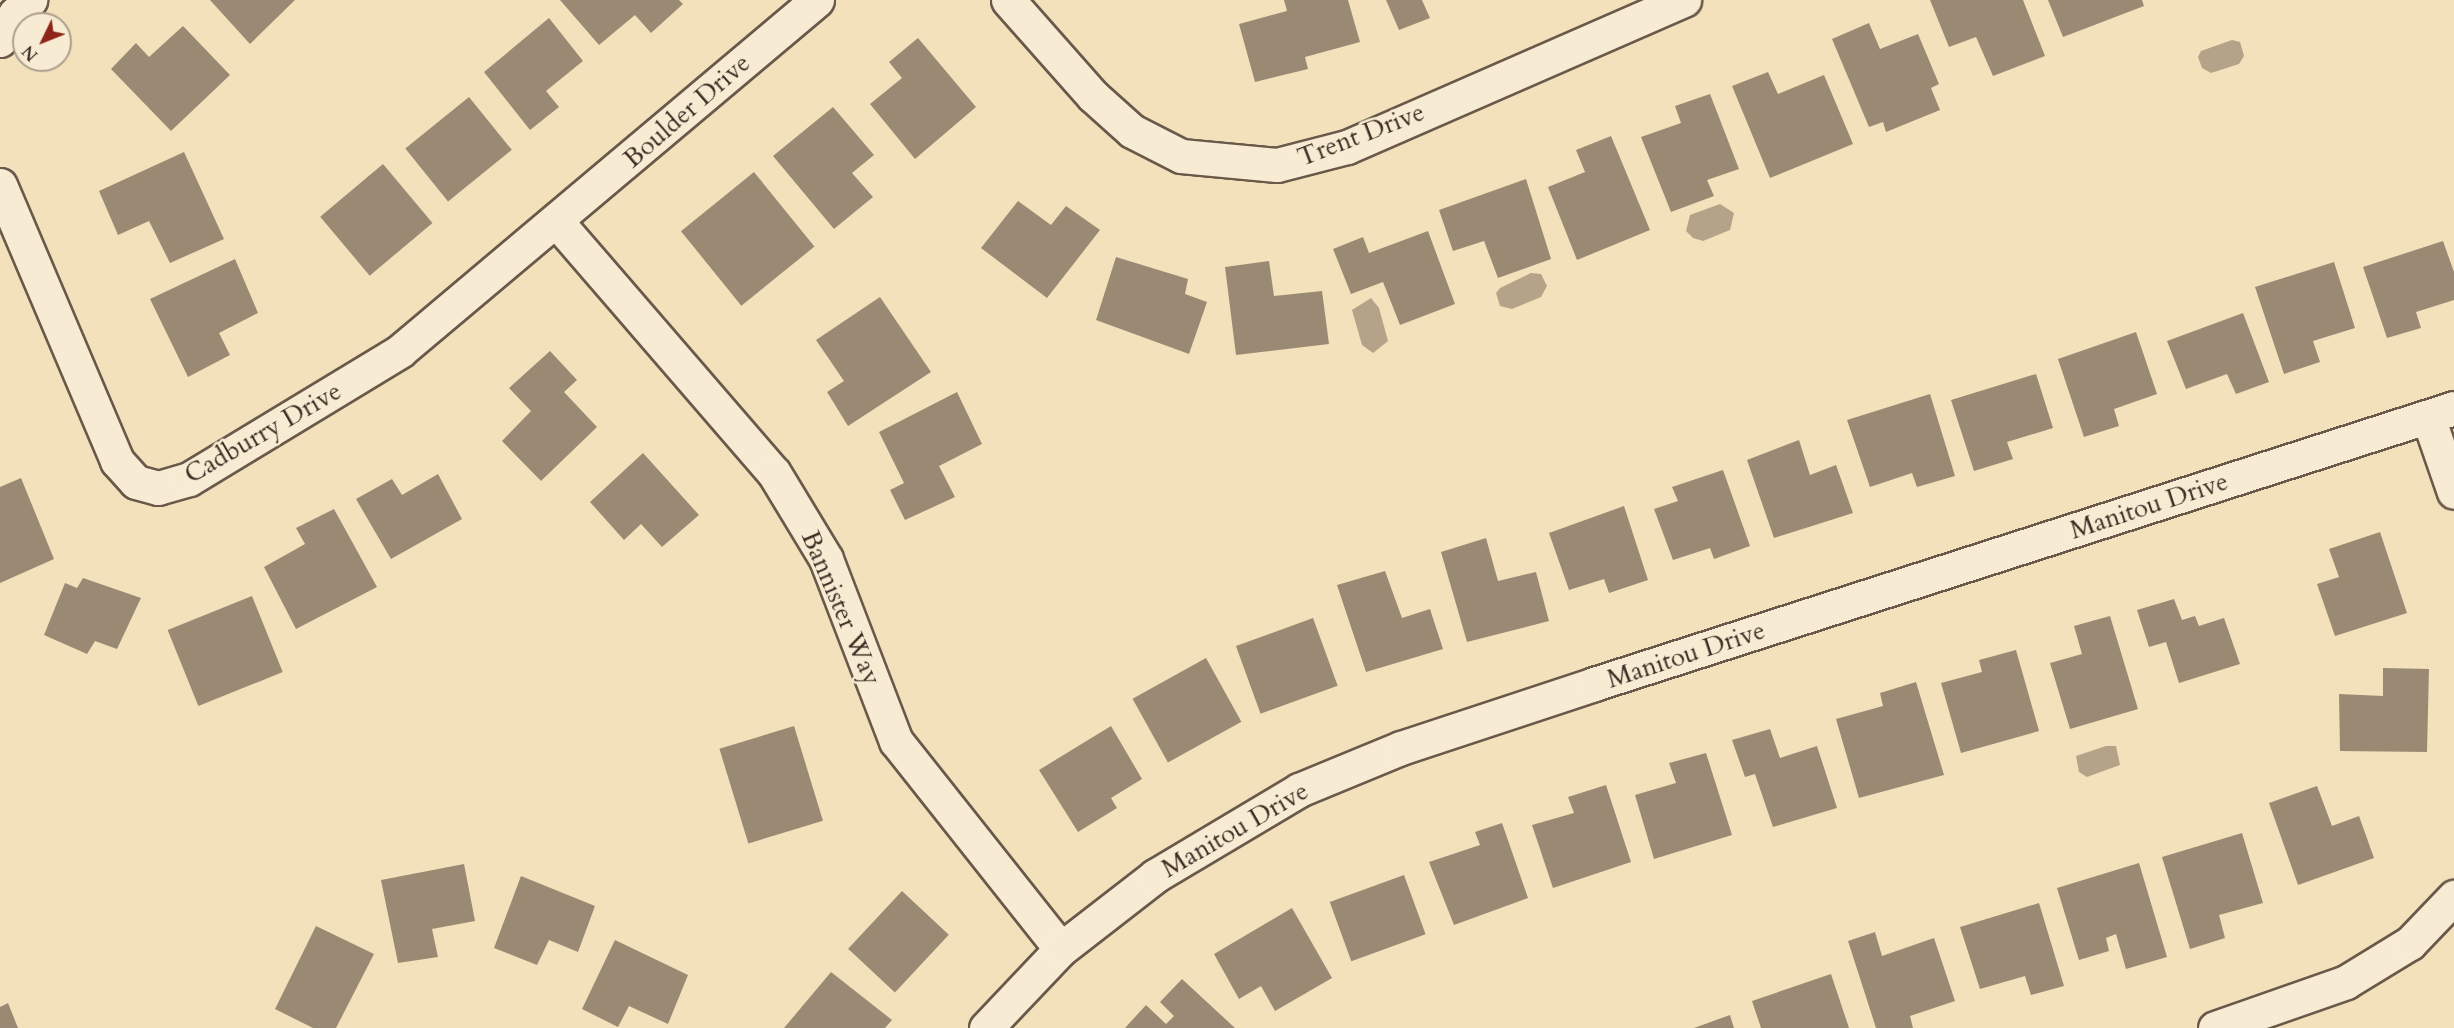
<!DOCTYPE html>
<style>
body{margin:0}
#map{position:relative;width:2454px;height:1028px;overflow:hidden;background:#f2e1bb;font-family:Cardo,serif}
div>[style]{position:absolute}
.water>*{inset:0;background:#b4a388}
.building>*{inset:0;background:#9b8a73;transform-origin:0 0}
.roads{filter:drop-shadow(2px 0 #6a594a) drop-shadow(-2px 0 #6a594a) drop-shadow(0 2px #6a594a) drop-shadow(0 -2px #6a594a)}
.minor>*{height:33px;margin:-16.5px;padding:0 16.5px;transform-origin:16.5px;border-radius:16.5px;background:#f7ecd3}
span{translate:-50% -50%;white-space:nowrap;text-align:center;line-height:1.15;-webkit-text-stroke:5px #f7ecd3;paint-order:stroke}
.street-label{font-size:26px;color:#3d2c24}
.north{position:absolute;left:12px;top:12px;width:60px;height:60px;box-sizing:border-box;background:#f7ecd3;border:2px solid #ad9f8d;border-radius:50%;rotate:227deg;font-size:16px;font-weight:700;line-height:24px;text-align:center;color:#3d2c24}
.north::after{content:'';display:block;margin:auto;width:21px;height:27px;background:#8f2418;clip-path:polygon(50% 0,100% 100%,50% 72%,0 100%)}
</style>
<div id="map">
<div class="water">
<div style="clip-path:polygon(2232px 40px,2240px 42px,2244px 56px,2239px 64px,2211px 73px,2202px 68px,2198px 57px,2201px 51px)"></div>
<div style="clip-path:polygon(1720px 204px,1734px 213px,1730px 230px,1703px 241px,1693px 238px,1686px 231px,1690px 215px)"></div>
<div style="clip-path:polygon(1531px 273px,1541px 274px,1547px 286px,1541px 297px,1512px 309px,1500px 306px,1496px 293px,1500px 288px)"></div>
<div style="clip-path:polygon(1371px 298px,1379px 308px,1388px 341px,1373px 353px,1362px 345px,1352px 310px)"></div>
<div style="clip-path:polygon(2106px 746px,2116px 746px,2120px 765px,2087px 777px,2079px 772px,2076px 756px)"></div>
</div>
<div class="building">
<div style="clip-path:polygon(210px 0,295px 0,250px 44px)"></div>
<div style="clip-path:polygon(560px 0,679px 0,683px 4px,651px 33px,635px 15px,599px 45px)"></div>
<div style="clip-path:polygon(1284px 0,1348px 0,1360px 42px,1305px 57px,1308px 69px,1255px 82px,1239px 24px,1287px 11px)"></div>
<div style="clip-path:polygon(1386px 0,1422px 0,1430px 18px,1399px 30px)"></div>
<div style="clip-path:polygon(1930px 0,2023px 0,2045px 56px,1993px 76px,1976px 37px,1949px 47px)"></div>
<div style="clip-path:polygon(2048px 0,2142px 0,2144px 6px,2063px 37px)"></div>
<div style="clip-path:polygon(549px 18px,583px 61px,546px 91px,559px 107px,530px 130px,484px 72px)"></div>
<div style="clip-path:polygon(1869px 23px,1880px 49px,1918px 34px,1939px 84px,1931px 88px,1940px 110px,1886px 132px,1883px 122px,1869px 127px,1832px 39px)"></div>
<div style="clip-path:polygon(183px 26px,230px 75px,171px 131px,111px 69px,136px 43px,149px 57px)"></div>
<div style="clip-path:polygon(918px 38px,976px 107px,915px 159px,870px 104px,902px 78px,889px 62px)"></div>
<div style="clip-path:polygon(1768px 72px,1778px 94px,1824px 75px,1853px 144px,1770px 178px,1732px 86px)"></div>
<div style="clip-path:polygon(1710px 94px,1739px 169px,1707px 180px,1714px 196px,1671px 212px,1641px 137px,1681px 123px,1675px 106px)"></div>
<div style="left:469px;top:97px;width:68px;height:82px;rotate:51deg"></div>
<div style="clip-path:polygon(833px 107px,874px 155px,852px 173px,873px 197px,834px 229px,773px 156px)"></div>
<div style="clip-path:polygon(1611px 136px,1650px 230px,1577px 260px,1548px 187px,1585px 172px,1576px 150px)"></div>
<div style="clip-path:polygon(184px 152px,224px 239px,170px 263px,149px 221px,118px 235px,99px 191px)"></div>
<div style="left:383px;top:164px;width:77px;height:82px;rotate:50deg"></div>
<div style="left:754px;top:172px;width:96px;height:94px;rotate:51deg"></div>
<div style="clip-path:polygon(1526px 179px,1551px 259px,1498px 278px,1484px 241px,1453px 251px,1439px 210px)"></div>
<div style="clip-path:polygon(1018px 201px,1051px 225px,1066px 206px,1100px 230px,1047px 298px,981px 248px)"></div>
<div style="clip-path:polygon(1428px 231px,1455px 304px,1400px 325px,1383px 282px,1351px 294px,1333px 249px,1363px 237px,1369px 253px)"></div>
<div style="clip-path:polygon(2443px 241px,2454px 272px,2454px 300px,2416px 312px,2421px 328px,2387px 338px,2363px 267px)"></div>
<div style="clip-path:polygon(1116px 257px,1188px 279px,1185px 294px,1207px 302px,1189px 354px,1096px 320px)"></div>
<div style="clip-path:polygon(235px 259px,258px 313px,219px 333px,230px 355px,188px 377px,150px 299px)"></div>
<div style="clip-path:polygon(1269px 261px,1274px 296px,1322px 291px,1329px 344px,1236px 355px,1225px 267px)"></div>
<div style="clip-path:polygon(2334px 262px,2355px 328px,2313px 341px,2320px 362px,2284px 374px,2255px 287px)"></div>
<div style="clip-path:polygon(880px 297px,931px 372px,848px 426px,827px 392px,844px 381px,816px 340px)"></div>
<div style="clip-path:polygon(2243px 313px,2269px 382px,2236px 394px,2227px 374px,2186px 389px,2167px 341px)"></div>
<div style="clip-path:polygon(2136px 332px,2157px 394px,2114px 409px,2119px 426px,2084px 437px,2058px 359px)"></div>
<div style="clip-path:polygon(550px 351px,577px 380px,564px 392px,597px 427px,541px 481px,502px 441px,531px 411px,509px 388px)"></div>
<div style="clip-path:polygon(2036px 374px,2053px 428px,2007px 442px,2013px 459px,1974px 471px,1951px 400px)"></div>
<div style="clip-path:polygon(957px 392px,982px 444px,939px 466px,955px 497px,905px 520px,890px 490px,904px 483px,879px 432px)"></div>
<div style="clip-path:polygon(1930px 394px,1955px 476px,1917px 487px,1912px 473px,1870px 487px,1847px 420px)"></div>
<div style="clip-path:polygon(1799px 440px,1810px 475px,1836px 465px,1853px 513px,1774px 538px,1747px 460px)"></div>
<div style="clip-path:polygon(643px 453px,699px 515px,662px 547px,641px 524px,624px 540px,590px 502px)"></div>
<div style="clip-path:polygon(1723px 470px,1750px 546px,1714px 559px,1710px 548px,1673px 560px,1654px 509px,1678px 501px,1672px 487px)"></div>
<div style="clip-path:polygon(438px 474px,462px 519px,391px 559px,356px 499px,392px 479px,402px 495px)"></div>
<div style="clip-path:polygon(21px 478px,54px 559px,0 583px,0 487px)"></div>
<div style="clip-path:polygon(1624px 506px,1648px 580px,1609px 593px,1604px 579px,1569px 590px,1549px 533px)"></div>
<div style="clip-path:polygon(334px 509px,377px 587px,296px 629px,264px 567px,305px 544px,296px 528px)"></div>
<div style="clip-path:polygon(2380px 532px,2407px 613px,2335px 636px,2317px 584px,2339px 577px,2329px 549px)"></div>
<div style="clip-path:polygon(1486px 538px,1498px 581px,1536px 572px,1549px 621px,1467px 642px,1441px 552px)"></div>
<div style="clip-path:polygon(1385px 571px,1402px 618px,1430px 609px,1443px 649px,1366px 672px,1337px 585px)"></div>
<div style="clip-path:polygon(83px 578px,141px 598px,117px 649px,95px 641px,87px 654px,44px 635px,65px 583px,77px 588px)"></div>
<div style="left:252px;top:596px;width:82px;height:91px;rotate:68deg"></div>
<div style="clip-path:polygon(2174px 599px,2182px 620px,2195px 616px,2199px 626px,2224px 618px,2240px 664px,2179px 683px,2166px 642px,2149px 647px,2137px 610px)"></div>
<div style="clip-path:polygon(2110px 616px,2138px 709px,2070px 729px,2050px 663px,2082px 654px,2074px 626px)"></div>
<div style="left:1313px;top:618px;width:72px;height:82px;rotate:70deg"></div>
<div style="clip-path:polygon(2016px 650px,2039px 731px,1961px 753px,1941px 683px,1982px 672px,1979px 660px)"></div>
<div style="left:1206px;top:658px;width:73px;height:84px;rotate:61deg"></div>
<div style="clip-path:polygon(2383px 668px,2429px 669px,2427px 752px,2340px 751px,2339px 694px,2383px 696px)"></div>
<div style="clip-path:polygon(1916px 682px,1944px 775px,1859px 798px,1836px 719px,1883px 706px,1880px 693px)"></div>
<div style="left:794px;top:726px;width:99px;height:78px;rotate:73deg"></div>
<div style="clip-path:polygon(1111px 726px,1142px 779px,1111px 798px,1117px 808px,1078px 832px,1039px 770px)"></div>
<div style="clip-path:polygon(1770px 729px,1780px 758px,1817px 746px,1837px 808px,1773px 827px,1755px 774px,1745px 777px,1732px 740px)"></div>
<div style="clip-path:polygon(1706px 753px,1732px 835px,1654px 859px,1635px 795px,1676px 783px,1669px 763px)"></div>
<div style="clip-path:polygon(1606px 785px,1631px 862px,1553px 888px,1532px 825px,1574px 813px,1568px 797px)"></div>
<div style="clip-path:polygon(2317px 786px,2332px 826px,2359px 816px,2374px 858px,2298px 885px,2269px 803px)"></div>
<div style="clip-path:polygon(1502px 823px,1528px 898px,1454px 925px,1429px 862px,1480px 845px,1475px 832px)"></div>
<div style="clip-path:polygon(2242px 833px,2263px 903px,2219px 915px,2225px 938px,2190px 949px,2162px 857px)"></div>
<div style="clip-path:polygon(2139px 863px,2167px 957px,2126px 969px,2116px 934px,2106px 938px,2109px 951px,2079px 960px,2057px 888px)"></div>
<div style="clip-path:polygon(464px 864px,475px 921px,432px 929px,438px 957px,398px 963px,381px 880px)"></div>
<div style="left:1404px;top:875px;width:63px;height:79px;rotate:70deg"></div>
<div style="clip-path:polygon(521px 876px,595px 906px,578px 952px,549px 940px,537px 965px,494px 948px)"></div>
<div style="left:902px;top:891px;width:64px;height:79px;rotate:43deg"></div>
<div style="clip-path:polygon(2039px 903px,2064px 986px,2031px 995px,2025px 976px,1980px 989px,1960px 927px)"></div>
<div style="clip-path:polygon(1292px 908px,1332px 978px,1275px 1011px,1261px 986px,1239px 999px,1214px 954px)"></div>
<div style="clip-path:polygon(316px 926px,374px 954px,336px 1028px,313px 1028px,275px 1009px)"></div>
<div style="clip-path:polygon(1875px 932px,1882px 956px,1934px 938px,1955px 1001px,1910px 1016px,1913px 1028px,1876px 1028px,1848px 941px)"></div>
<div style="clip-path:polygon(615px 940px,688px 975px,668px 1024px,629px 1006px,618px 1027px,582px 1009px)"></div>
<div style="clip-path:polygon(831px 972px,892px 1020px,885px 1028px,784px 1028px)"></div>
<div style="clip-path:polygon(1831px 974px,1849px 1028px,1761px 1028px,1752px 1001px)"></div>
<div style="clip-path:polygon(1182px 979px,1235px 1028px,1125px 1028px,1146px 1005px,1166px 1024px,1174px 1016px,1160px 1002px)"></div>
<div style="clip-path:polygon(8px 1003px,18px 1028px,0 1028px,0 1007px)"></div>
<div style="clip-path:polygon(1730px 1015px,1734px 1028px,1694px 1028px)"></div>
</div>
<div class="roads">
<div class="minor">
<div style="left:1008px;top:0;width:128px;rotate:48.5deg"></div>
<div style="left:1093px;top:96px;width:52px;rotate:41.9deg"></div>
<div style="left:1132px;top:131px;width:55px;rotate:27deg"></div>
<div style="left:1181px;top:156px;width:96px;rotate:5.4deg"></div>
<div style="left:1277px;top:165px;width:72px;rotate:-14.4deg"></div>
<div style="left:1347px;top:147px;width:368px;rotate:-23.6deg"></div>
<div style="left:0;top:40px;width:30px;rotate:-60deg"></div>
<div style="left:15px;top:14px;width:21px;rotate:-43deg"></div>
<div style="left:0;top:185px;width:300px;rotate:67deg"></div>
<div style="left:117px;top:461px;width:28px;rotate:48deg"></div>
<div style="left:136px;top:482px;width:23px;rotate:15deg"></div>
<div style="left:158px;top:488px;width:32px;rotate:-16deg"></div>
<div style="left:189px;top:479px;width:247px;rotate:-31.2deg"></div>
<div style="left:400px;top:351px;width:545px;rotate:-40.09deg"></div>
<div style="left:558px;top:223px;width:330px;rotate:49.2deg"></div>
<div style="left:774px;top:473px;width:100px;rotate:58.8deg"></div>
<div style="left:826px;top:559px;width:195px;rotate:69deg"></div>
<div style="left:896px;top:741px;width:265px;rotate:51.6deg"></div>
<div style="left:2428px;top:417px;width:79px;rotate:70.9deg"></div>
<div style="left:986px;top:1028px;width:109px;rotate:-46.5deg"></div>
<div style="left:1061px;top:949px;width:119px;rotate:-37.8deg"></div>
<div style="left:1155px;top:876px;width:168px;rotate:-30.8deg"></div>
<div style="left:1299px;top:790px;width:110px;rotate:-22.4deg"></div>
<div style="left:1401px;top:748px;width:203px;rotate:-18.3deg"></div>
<div style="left:1594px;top:684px;width:903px;rotate:-17.79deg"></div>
<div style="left:2215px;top:1028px;width:139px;rotate:-19.3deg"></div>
<div style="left:2346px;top:982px;width:75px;rotate:-31.4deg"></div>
<div style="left:2410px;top:943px;width:64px;rotate:-46.3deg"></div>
</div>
</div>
<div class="street-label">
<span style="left:687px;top:111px;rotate:-41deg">Boulder Drive</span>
<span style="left:1361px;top:135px;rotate:-21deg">Trent Drive</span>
<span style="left:263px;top:433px;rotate:-30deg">Cadburry Drive</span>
<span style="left:2149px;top:506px;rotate:-18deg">Manitou Drive</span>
<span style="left:841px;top:608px;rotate:67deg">Bannister Way</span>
<span style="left:1686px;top:655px;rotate:-18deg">Manitou Drive</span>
<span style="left:1235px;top:830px;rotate:-30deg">Manitou Drive</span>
</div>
<div class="north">N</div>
</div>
